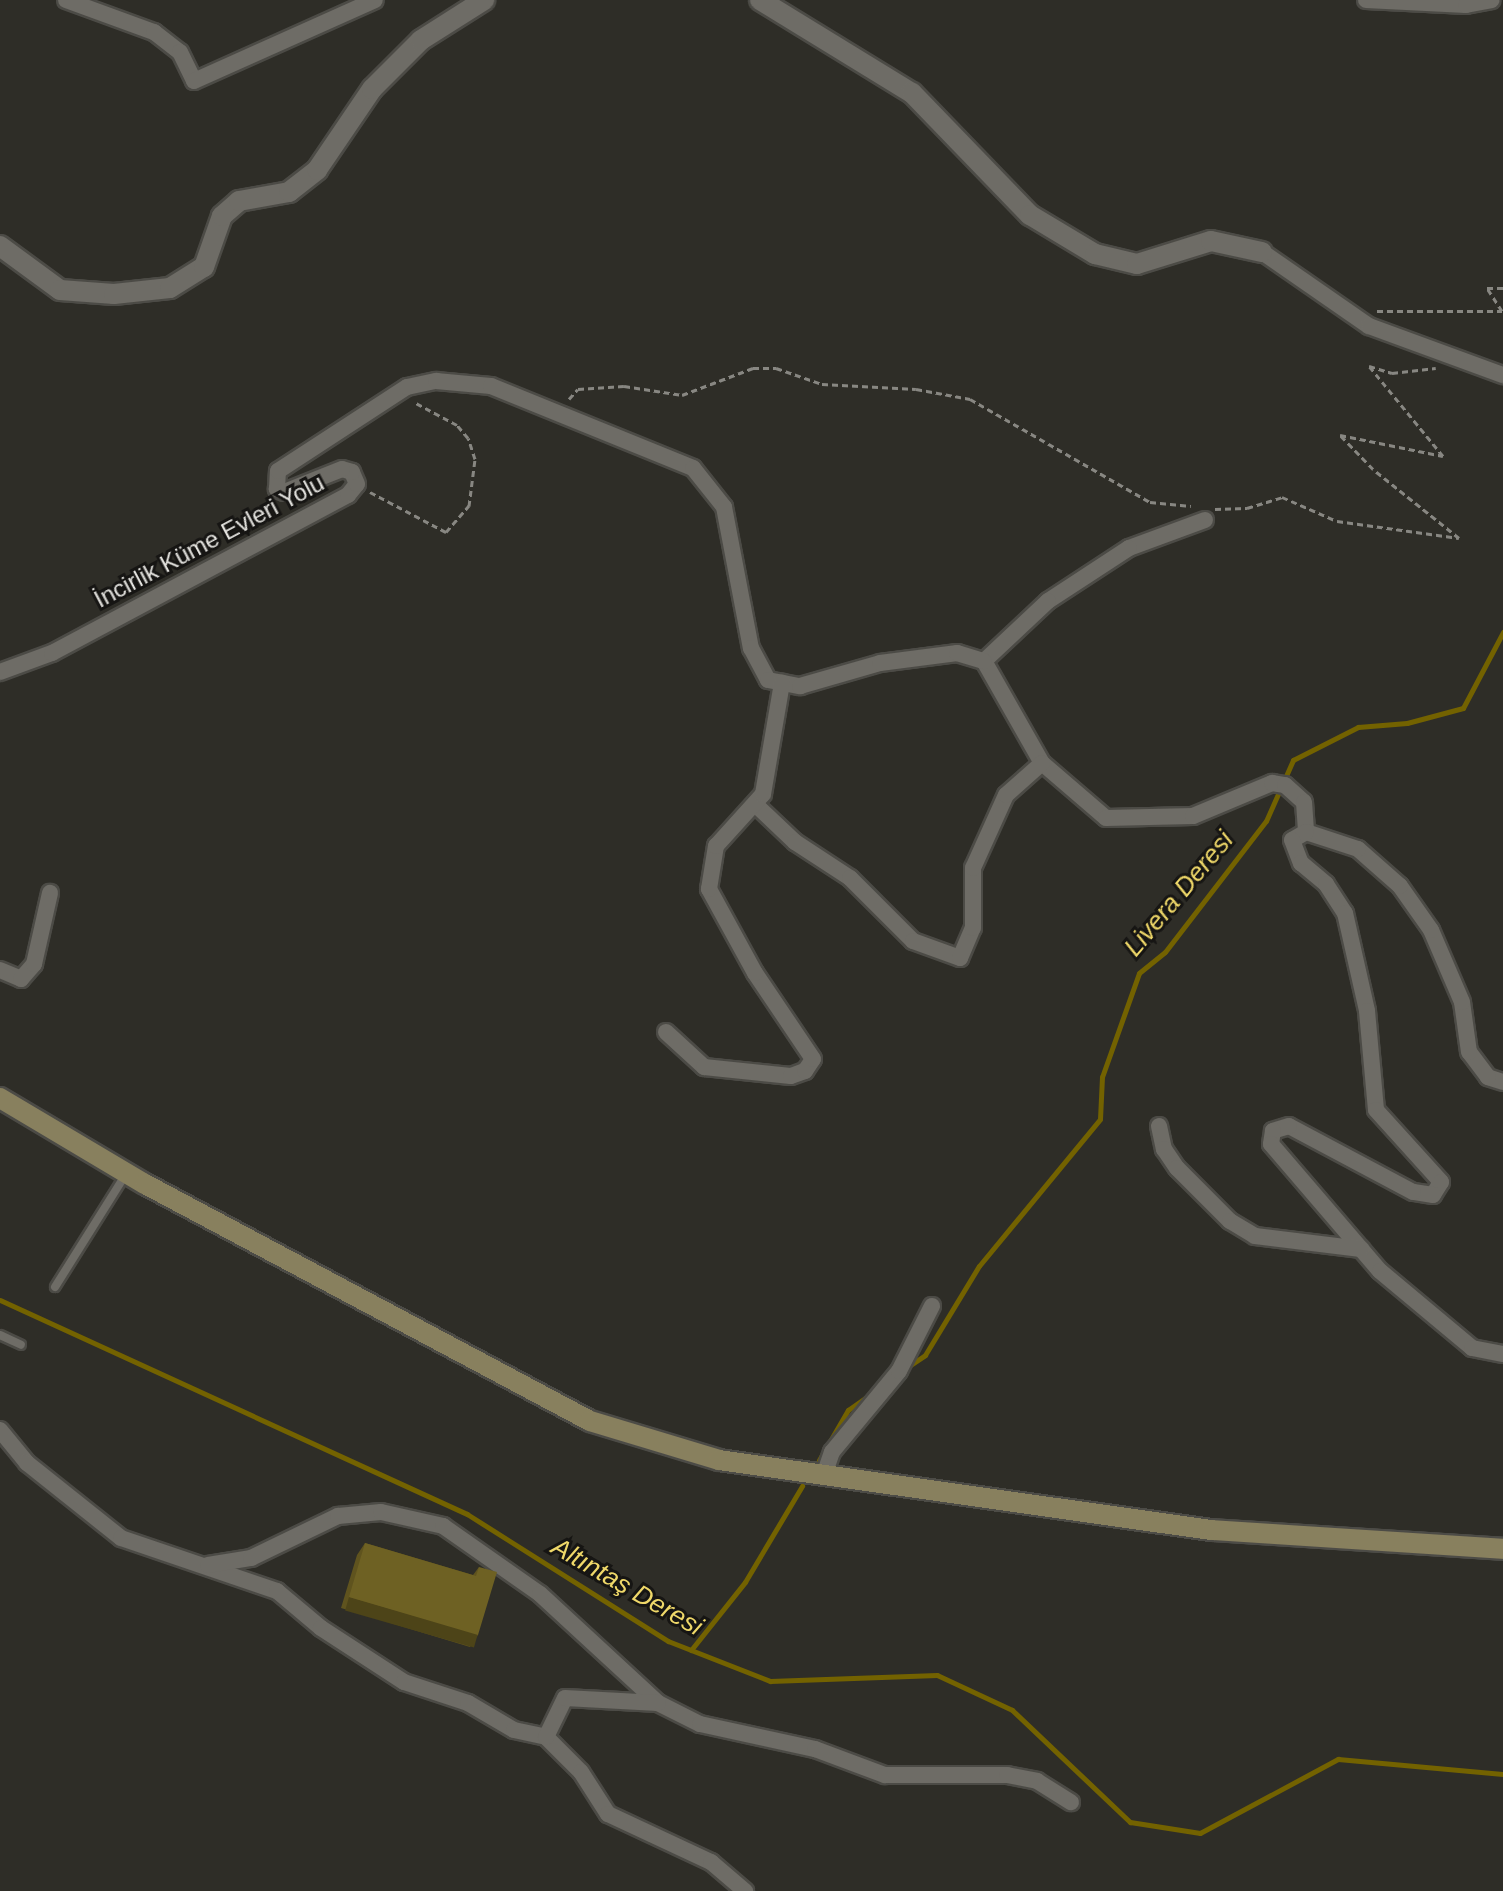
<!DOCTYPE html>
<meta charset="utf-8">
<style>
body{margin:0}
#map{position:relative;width:1503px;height:1891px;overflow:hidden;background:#2e2d27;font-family:Arial,sans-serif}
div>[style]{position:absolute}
.stream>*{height:5px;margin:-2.5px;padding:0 2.5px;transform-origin:2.5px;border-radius:2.5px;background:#736200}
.path>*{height:3px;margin-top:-1.5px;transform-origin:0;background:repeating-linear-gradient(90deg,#888782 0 6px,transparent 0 10px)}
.roads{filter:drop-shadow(2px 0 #4c4b46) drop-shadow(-2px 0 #4c4b46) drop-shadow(0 2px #4c4b46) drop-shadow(0 -2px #4c4b46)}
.service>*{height:8px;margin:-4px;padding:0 4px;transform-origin:4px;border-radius:4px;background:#6e6c66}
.minor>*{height:16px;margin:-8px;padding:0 8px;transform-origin:8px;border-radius:8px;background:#6e6c66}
.tertiary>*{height:20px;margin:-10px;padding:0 10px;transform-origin:10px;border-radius:10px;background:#6e6c66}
.secondary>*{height:20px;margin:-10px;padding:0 10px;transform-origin:10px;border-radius:10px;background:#88805e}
.wall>*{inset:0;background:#5f531e}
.shaded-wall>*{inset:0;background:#4d4418;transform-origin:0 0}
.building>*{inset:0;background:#6e6123}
span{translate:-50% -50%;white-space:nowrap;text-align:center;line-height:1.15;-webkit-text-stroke:6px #161513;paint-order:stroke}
.street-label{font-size:24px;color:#e3e2de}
.water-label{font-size:26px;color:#efd869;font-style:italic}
</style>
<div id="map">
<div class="stream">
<div style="left:0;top:1300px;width:514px;rotate:24.62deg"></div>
<div style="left:467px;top:1514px;width:238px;rotate:32.3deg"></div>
<div style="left:668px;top:1641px;width:110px;rotate:21.4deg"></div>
<div style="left:770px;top:1681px;width:167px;rotate:-2.1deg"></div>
<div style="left:937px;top:1675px;width:83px;rotate:25deg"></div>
<div style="left:1012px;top:1710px;width:163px;rotate:43.5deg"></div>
<div style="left:1130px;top:1822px;width:71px;rotate:8.9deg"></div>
<div style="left:1200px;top:1833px;width:157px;rotate:-28.2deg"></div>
<div style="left:1338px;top:1759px;width:166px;rotate:5.2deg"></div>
<div style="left:906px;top:1368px;width:23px;rotate:-34deg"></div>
<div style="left:925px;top:1355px;width:104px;rotate:-58.8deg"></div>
<div style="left:979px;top:1266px;width:190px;rotate:-50.5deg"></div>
<div style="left:1100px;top:1119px;width:42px;rotate:-87.3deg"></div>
<div style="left:1102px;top:1077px;width:110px;rotate:-70.4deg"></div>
<div style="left:1139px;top:973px;width:33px;rotate:-39deg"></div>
<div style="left:1165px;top:952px;width:165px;rotate:-52.4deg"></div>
<div style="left:1266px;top:821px;width:67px;rotate:-66.1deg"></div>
<div style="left:1293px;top:760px;width:73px;rotate:-26.9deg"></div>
<div style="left:1358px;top:727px;width:49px;rotate:-4.7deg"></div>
<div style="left:1407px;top:723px;width:58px;rotate:-15deg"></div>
<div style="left:1463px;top:708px;width:86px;rotate:-62.2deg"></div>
<div style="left:819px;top:1460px;width:58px;rotate:-59.9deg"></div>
<div style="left:848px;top:1410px;width:29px;rotate:-35deg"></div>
<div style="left:691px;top:1650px;width:87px;rotate:-51.5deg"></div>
<div style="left:745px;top:1582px;width:112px;rotate:-59.3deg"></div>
</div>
<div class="path">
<div style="left:1377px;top:311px;width:125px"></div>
<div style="left:1502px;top:311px;width:27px;rotate:-123deg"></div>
<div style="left:1487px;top:288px;width:16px"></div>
<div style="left:569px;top:399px;width:13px;rotate:-48deg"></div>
<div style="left:578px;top:389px;width:46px;rotate:-3.7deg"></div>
<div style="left:624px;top:386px;width:59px;rotate:8.8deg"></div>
<div style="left:682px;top:395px;width:76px;rotate:-20.8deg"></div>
<div style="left:753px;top:368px;width:23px"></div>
<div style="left:776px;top:368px;width:49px;rotate:19.2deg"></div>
<div style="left:822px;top:384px;width:94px;rotate:3deg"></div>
<div style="left:916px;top:389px;width:55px;rotate:10.5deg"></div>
<div style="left:970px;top:399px;width:207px;rotate:29.8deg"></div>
<div style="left:1150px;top:502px;width:41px;rotate:5.6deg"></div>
<div style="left:370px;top:492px;width:86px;rotate:27.8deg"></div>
<div style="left:446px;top:532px;width:35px;rotate:-49deg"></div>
<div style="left:469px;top:506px;width:47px;rotate:-82.7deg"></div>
<div style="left:475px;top:459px;width:22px;rotate:-108deg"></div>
<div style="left:468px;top:438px;width:17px;rotate:-130deg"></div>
<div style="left:457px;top:425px;width:49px;rotate:-151.9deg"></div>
<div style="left:1215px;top:509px;width:32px;rotate:-2deg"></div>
<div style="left:1247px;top:508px;width:37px;rotate:-17deg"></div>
<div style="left:1282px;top:497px;width:60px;rotate:23.6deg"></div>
<div style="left:1337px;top:521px;width:123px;rotate:7.9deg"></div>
<div style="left:1459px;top:538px;width:110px;rotate:-141.3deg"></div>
<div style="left:1373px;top:469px;width:47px;rotate:-134.1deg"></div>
<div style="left:1340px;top:435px;width:105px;rotate:11.5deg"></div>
<div style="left:1443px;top:456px;width:117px;rotate:-129.4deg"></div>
<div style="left:1369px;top:366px;width:24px;rotate:17deg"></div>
<div style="left:1392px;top:373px;width:44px;rotate:-6.5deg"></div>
</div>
<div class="roads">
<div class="service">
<div style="left:55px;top:1287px;width:133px;rotate:-57.9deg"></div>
<div style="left:0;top:1335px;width:23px;rotate:25deg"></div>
</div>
<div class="minor">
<div style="left:66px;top:0;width:94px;rotate:20deg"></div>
<div style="left:154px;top:32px;width:33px;rotate:38deg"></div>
<div style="left:180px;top:52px;width:32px;rotate:64deg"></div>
<div style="left:194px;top:81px;width:198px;rotate:-24.1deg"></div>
<div style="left:1366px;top:0;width:100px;rotate:2.9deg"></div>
<div style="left:1466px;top:5px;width:26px;rotate:-11deg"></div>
<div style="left:1262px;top:252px;width:130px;rotate:34.7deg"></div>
<div style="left:1369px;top:326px;width:143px;rotate:20.1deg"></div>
<div style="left:1205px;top:520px;width:81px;rotate:159.8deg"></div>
<div style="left:1129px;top:548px;width:97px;rotate:146.8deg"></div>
<div style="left:1048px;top:601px;width:88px;rotate:136.8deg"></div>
<div style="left:984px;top:661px;width:117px;rotate:60.4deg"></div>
<div style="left:1042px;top:763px;width:84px;rotate:40.7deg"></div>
<div style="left:1106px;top:818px;width:87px;rotate:-1.3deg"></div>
<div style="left:1193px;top:816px;width:86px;rotate:-22.7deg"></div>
<div style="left:1272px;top:783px;width:13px;rotate:9deg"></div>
<div style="left:1285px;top:785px;width:25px;rotate:42deg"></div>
<div style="left:1304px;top:802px;width:30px;rotate:86deg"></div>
<div style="left:0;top:672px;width:55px;rotate:-20.1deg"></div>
<div style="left:52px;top:653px;width:336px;rotate:-28.1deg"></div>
<div style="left:348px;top:495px;width:14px;rotate:-51deg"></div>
<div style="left:357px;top:484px;width:13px;rotate:-113deg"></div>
<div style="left:352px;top:472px;width:10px;rotate:-163deg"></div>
<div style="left:342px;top:469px;width:62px;rotate:158.4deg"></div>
<div style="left:284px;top:492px;width:8px;rotate:-157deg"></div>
<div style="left:277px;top:489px;width:18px;rotate:-87deg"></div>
<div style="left:278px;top:471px;width:154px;rotate:-33.1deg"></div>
<div style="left:407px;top:387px;width:30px;rotate:-12deg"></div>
<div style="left:436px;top:381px;width:55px;rotate:5.2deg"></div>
<div style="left:491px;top:386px;width:218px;rotate:22.1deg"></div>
<div style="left:693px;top:468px;width:50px;rotate:51.5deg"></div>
<div style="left:724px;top:507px;width:144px;rotate:79.2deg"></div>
<div style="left:751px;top:648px;width:36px;rotate:62deg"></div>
<div style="left:768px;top:680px;width:33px;rotate:11deg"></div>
<div style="left:800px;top:686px;width:83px;rotate:-16deg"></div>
<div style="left:880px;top:663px;width:78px;rotate:-7.4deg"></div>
<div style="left:957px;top:653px;width:28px;rotate:17deg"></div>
<div style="left:756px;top:805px;width:54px;rotate:43.5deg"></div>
<div style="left:795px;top:842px;width:66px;rotate:33.2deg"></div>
<div style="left:850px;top:878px;width:89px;rotate:45deg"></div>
<div style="left:913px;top:941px;width:50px;rotate:19.9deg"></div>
<div style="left:960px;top:958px;width:33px;rotate:-67deg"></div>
<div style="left:973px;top:928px;width:60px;rotate:-90deg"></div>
<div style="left:973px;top:868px;width:80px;rotate:-65.7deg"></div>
<div style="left:1006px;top:795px;width:48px;rotate:-41.6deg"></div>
<div style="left:0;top:970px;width:23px;rotate:23deg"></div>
<div style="left:21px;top:979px;width:20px;rotate:-49deg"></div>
<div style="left:34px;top:964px;width:73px;rotate:-77.3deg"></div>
<div style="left:666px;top:1032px;width:52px;rotate:42.6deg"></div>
<div style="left:704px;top:1067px;width:87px;rotate:5.9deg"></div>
<div style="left:791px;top:1076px;width:15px;rotate:-20deg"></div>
<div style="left:805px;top:1071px;width:14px;rotate:-56deg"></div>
<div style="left:813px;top:1059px;width:104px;rotate:-124deg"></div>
<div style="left:755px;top:973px;width:96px;rotate:-118.7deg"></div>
<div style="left:709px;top:889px;width:44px;rotate:-80.8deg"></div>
<div style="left:716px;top:846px;width:70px;rotate:-47.9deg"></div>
<div style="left:763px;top:794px;width:113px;rotate:-80.3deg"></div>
<div style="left:1503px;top:1082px;width:16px;rotate:-162deg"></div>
<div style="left:1488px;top:1077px;width:31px;rotate:-127deg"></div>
<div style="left:1469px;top:1052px;width:50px;rotate:-98deg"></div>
<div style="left:1462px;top:1002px;width:78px;rotate:-113.3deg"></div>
<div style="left:1431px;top:930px;width:54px;rotate:-125.2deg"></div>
<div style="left:1400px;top:886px;width:56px;rotate:-138.6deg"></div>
<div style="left:1358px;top:849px;width:55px;rotate:-161.9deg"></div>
<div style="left:1306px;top:832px;width:16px;rotate:150deg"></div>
<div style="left:1292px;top:840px;width:25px;rotate:69deg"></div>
<div style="left:1301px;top:863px;width:33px;rotate:40deg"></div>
<div style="left:1326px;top:884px;width:35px;rotate:57deg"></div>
<div style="left:1345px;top:913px;width:100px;rotate:77.3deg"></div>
<div style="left:1367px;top:1011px;width:99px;rotate:84.8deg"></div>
<div style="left:1376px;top:1110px;width:97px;rotate:47.9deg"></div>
<div style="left:1441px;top:1182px;width:15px;rotate:122deg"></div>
<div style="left:1433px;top:1195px;width:20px;rotate:-171deg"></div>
<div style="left:1413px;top:1192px;width:140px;rotate:-152deg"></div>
<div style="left:1289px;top:1126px;width:17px;rotate:163deg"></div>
<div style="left:1273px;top:1131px;width:13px;rotate:99deg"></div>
<div style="left:1271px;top:1144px;width:167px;rotate:49.4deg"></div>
<div style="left:1380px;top:1271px;width:120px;rotate:39.9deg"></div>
<div style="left:1472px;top:1348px;width:32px;rotate:11deg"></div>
<div style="left:1159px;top:1126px;width:24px;rotate:78deg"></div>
<div style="left:1164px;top:1149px;width:23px;rotate:56deg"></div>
<div style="left:1177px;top:1168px;width:75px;rotate:45deg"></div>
<div style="left:1230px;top:1221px;width:29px;rotate:31deg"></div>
<div style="left:1255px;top:1236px;width:107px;rotate:7deg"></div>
<div style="left:0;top:1430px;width:43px;rotate:50.7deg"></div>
<div style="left:27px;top:1463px;width:120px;rotate:38.6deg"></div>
<div style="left:121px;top:1538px;width:165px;rotate:18.8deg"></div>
<div style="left:277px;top:1591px;width:57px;rotate:40.1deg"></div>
<div style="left:321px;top:1628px;width:99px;rotate:33deg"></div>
<div style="left:404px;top:1682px;width:67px;rotate:18.2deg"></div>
<div style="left:468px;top:1703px;width:53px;rotate:30.4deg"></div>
<div style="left:514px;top:1730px;width:33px;rotate:12deg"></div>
<div style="left:546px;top:1737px;width:49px;rotate:45deg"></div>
<div style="left:581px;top:1772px;width:50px;rotate:57.3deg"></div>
<div style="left:608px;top:1814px;width:114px;rotate:25deg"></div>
<div style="left:711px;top:1862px;width:45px;rotate:40.5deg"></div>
<div style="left:824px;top:1475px;width:24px;rotate:-71deg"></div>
<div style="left:832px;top:1452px;width:105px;rotate:-50.4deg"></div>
<div style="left:899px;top:1371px;width:73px;rotate:-63.1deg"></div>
<div style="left:208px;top:1565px;width:44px;rotate:-9.2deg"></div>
<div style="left:251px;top:1558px;width:97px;rotate:-25.8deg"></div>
<div style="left:338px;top:1516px;width:43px;rotate:-5.3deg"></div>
<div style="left:381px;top:1512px;width:64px;rotate:12.7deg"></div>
<div style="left:443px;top:1526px;width:118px;rotate:35deg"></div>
<div style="left:540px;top:1594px;width:161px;rotate:42.7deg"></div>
<div style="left:658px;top:1703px;width:47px;rotate:26.6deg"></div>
<div style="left:700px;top:1724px;width:118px;rotate:12.3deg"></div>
<div style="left:815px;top:1749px;width:75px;rotate:20.4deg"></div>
<div style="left:885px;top:1775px;width:122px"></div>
<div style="left:1007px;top:1775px;width:31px;rotate:11deg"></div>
<div style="left:1037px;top:1781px;width:40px;rotate:32deg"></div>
<div style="left:546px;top:1737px;width:43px;rotate:-64deg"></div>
<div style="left:565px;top:1698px;width:93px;rotate:3.1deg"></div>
</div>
<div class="tertiary">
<div style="left:760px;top:0;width:178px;rotate:31.5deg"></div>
<div style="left:912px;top:93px;width:170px;rotate:46deg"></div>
<div style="left:1030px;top:215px;width:76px;rotate:31deg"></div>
<div style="left:1095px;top:254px;width:43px;rotate:13.4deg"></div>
<div style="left:1137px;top:264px;width:77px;rotate:-17.3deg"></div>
<div style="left:1211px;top:241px;width:52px;rotate:12.2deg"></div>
<div style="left:0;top:246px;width:74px;rotate:36.3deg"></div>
<div style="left:60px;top:290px;width:54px;rotate:4.2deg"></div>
<div style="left:114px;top:294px;width:56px;rotate:-6.1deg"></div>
<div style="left:170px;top:288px;width:40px;rotate:-32deg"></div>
<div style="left:204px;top:267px;width:54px;rotate:-70.6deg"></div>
<div style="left:222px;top:216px;width:23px;rotate:-41deg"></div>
<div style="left:239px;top:201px;width:51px;rotate:-10.2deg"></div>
<div style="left:289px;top:192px;width:36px;rotate:-38deg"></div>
<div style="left:317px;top:170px;width:98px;rotate:-55.8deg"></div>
<div style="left:372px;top:89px;width:69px;rotate:-45deg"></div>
<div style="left:421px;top:40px;width:75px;rotate:-32.4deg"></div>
</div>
<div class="secondary">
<div style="left:0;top:1098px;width:169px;rotate:30.7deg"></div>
<div style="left:145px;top:1184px;width:504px;rotate:28.04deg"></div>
<div style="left:590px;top:1421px;width:135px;rotate:16.8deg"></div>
<div style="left:719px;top:1460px;width:498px;rotate:8.1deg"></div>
<div style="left:1212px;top:1530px;width:292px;rotate:3.7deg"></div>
</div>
</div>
<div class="wall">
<div style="clip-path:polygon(365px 1543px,473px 1575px,479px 1567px,478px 1635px,470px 1647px,341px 1608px,357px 1555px)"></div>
</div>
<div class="shaded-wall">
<div style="left:349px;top:1597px;width:134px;height:14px;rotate:16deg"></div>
</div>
<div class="building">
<div style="clip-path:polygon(365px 1543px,476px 1576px,479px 1567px,497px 1572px,478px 1635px,349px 1597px)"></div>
</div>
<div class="street-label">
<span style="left:209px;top:541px;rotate:-28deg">İncirlik Küme Evleri Yolu</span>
</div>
<div class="water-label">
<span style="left:1179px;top:894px;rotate:-50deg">Livera Deresi</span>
<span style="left:627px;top:1587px;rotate:30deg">Altıntaş Deresi</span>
</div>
</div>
